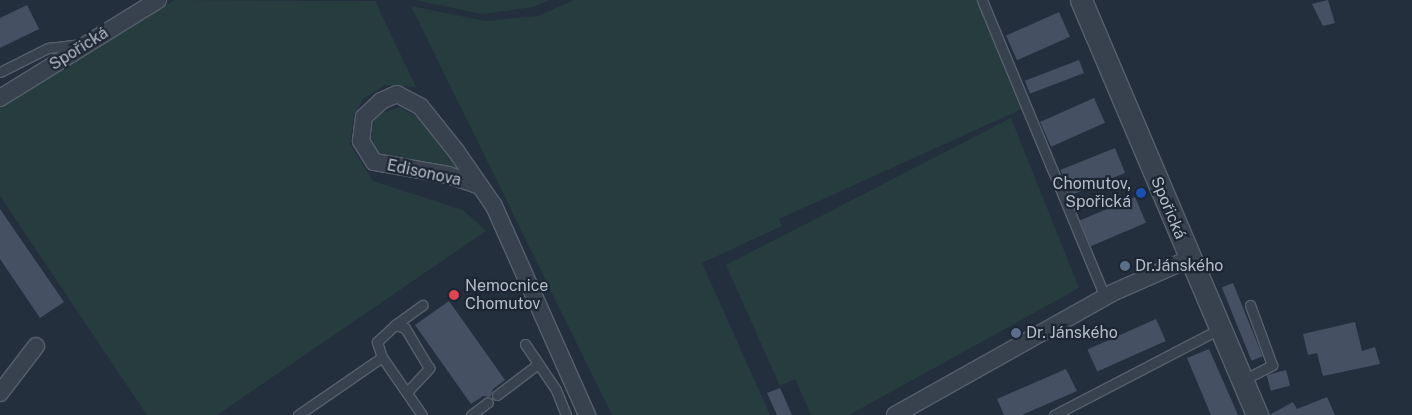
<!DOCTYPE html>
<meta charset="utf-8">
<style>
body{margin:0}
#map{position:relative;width:1412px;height:415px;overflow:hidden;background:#242f3e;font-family:"Public Sans",sans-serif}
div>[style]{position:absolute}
.green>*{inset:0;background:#263c3f}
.building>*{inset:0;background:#455162;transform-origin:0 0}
.roads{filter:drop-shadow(1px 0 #565f6c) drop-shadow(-1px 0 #565f6c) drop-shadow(0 1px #565f6c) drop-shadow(0 -1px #565f6c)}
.service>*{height:9px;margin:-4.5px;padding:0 4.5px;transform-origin:4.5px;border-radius:4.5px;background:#38414e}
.minor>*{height:16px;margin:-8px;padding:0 8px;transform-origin:8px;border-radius:8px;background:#38414e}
.tertiary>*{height:21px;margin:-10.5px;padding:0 10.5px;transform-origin:10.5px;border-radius:10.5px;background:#38414e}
.dots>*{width:14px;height:14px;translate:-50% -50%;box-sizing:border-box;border:2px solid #1d2633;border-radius:50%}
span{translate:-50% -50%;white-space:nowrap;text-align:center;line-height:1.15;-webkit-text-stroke:4.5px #1d2633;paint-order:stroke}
.street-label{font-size:16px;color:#b4bcc9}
.poi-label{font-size:16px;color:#b4bcc9}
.right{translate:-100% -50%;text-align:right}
.left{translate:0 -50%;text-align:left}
</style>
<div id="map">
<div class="green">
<div style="clip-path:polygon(175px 0,375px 1px,416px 87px,385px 85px,363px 99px,354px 115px,350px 144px,373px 181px,463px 210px,486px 231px,217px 415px,147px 415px,0 196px,0 102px)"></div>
<div style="clip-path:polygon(415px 0,549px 0,533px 7px,482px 14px)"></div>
<div style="clip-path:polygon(574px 0,982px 0,1026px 107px,779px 219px,782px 226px,702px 263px,770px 415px,612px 415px,411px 6px,485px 21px,538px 16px)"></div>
<div style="clip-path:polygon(400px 107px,422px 120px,457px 168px,387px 158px,377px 151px,371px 139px,372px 126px,378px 114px)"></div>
<div style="clip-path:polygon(1011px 118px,1079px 288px,849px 415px,811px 415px,795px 379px,780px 386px,726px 265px)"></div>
</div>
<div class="building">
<div style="clip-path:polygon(1328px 0,1335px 23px,1323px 26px,1312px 4px)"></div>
<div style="clip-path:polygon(27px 5px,39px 29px,0 48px,0 18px)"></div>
<div style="left:1059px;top:12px;width:27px;height:58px;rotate:66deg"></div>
<div style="left:1079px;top:60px;width:14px;height:58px;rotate:69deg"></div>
<div style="left:1094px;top:98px;width:27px;height:59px;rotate:66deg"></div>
<div style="left:1115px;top:148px;width:27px;height:59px;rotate:68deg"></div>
<div style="left:1135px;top:197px;width:28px;height:60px;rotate:67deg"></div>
<div style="clip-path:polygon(0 209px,64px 302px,40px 318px,0 259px)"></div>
<div style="left:1233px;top:283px;width:79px;height:12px;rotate:68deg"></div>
<div style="clip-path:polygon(449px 301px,505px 380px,493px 389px,491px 397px,483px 396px,471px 404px,415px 325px)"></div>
<div style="left:1156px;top:319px;width:24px;height:75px;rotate:66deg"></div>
<div style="clip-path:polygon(1355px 322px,1362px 351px,1375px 347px,1380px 364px,1323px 376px,1317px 353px,1308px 355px,1303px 334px)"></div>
<div style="clip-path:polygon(1209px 349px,1238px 415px,1211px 415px,1187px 358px)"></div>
<div style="clip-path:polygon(1066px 369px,1077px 391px,1022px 415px,1004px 415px,997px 399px)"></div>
<div style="left:1286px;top:370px;width:16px;height:20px;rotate:75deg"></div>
<div style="clip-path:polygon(780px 388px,792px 415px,777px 415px,767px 393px)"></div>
<div style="clip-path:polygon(1327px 397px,1335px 415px,1269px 415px,1293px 402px,1297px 409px)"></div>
</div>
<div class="roads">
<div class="service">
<div style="left:982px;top:0;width:321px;rotate:67.5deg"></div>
<div style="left:0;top:72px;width:54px;rotate:-26.6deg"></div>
<div style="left:48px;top:48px;width:32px;rotate:-7deg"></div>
<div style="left:395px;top:325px;width:34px;rotate:-36deg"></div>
<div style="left:525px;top:344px;width:55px;rotate:56deg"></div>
<div style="left:556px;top:390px;width:27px;rotate:68deg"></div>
<div style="left:1243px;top:380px;width:33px;rotate:-27deg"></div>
<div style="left:1272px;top:365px;width:64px;rotate:-110.1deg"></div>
<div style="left:407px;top:392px;width:33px;rotate:-47deg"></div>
<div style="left:429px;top:368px;width:47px;rotate:-121deg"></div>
<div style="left:405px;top:328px;width:10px;rotate:-163deg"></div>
<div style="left:395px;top:325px;width:25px;rotate:137deg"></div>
<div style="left:377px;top:342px;width:16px;rotate:72deg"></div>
<div style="left:382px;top:357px;width:70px;rotate:55.4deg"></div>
<div style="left:497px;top:395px;width:51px;rotate:-37.1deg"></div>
<div style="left:298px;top:415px;width:102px;rotate:-34.6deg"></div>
<div style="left:471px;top:415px;width:21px;rotate:-37deg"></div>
<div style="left:1054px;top:415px;width:188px;rotate:-27.5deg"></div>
</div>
<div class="minor">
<div style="left:0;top:98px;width:186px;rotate:-31.8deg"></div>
<div style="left:480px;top:186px;width:34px;rotate:-161deg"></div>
<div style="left:448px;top:175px;width:75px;rotate:-170deg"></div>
<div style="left:374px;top:162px;width:25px;rotate:-122deg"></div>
<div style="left:361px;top:141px;width:24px;rotate:-83deg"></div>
<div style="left:364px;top:117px;width:23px;rotate:-43deg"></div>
<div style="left:381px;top:101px;width:17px;rotate:-24deg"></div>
<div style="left:397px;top:94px;width:26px;rotate:28deg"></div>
<div style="left:420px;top:106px;width:58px;rotate:51.3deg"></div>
<div style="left:456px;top:151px;width:67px;rotate:55.4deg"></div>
<div style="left:494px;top:206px;width:229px;rotate:66deg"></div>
<div style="left:0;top:393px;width:59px;rotate:-52.5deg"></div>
<div style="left:895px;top:415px;width:249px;rotate:-29.3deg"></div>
<div style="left:1112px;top:293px;width:84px;rotate:-23.8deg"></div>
</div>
<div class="tertiary">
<div style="left:1081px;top:0;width:451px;rotate:67deg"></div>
</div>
</div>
<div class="dots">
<div style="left:1141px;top:193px;background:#1a4fb4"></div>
<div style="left:1125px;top:266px;background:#5c6f8a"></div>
<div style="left:454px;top:295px;background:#e0444e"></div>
<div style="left:1016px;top:333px;background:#5c6f8a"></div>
</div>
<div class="street-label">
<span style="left:79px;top:49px;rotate:-32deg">Spořická</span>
<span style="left:424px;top:173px;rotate:12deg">Edisonova</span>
<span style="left:1168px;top:208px;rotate:67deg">Spořická</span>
</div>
<div class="poi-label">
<span class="right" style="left:1131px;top:193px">Chomutov,<br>Spořická</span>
<span class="left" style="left:1135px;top:266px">Dr.Jánského</span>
<span class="left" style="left:465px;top:295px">Nemocnice<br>Chomutov</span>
<span class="left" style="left:1026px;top:333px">Dr. Jánského</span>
</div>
</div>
